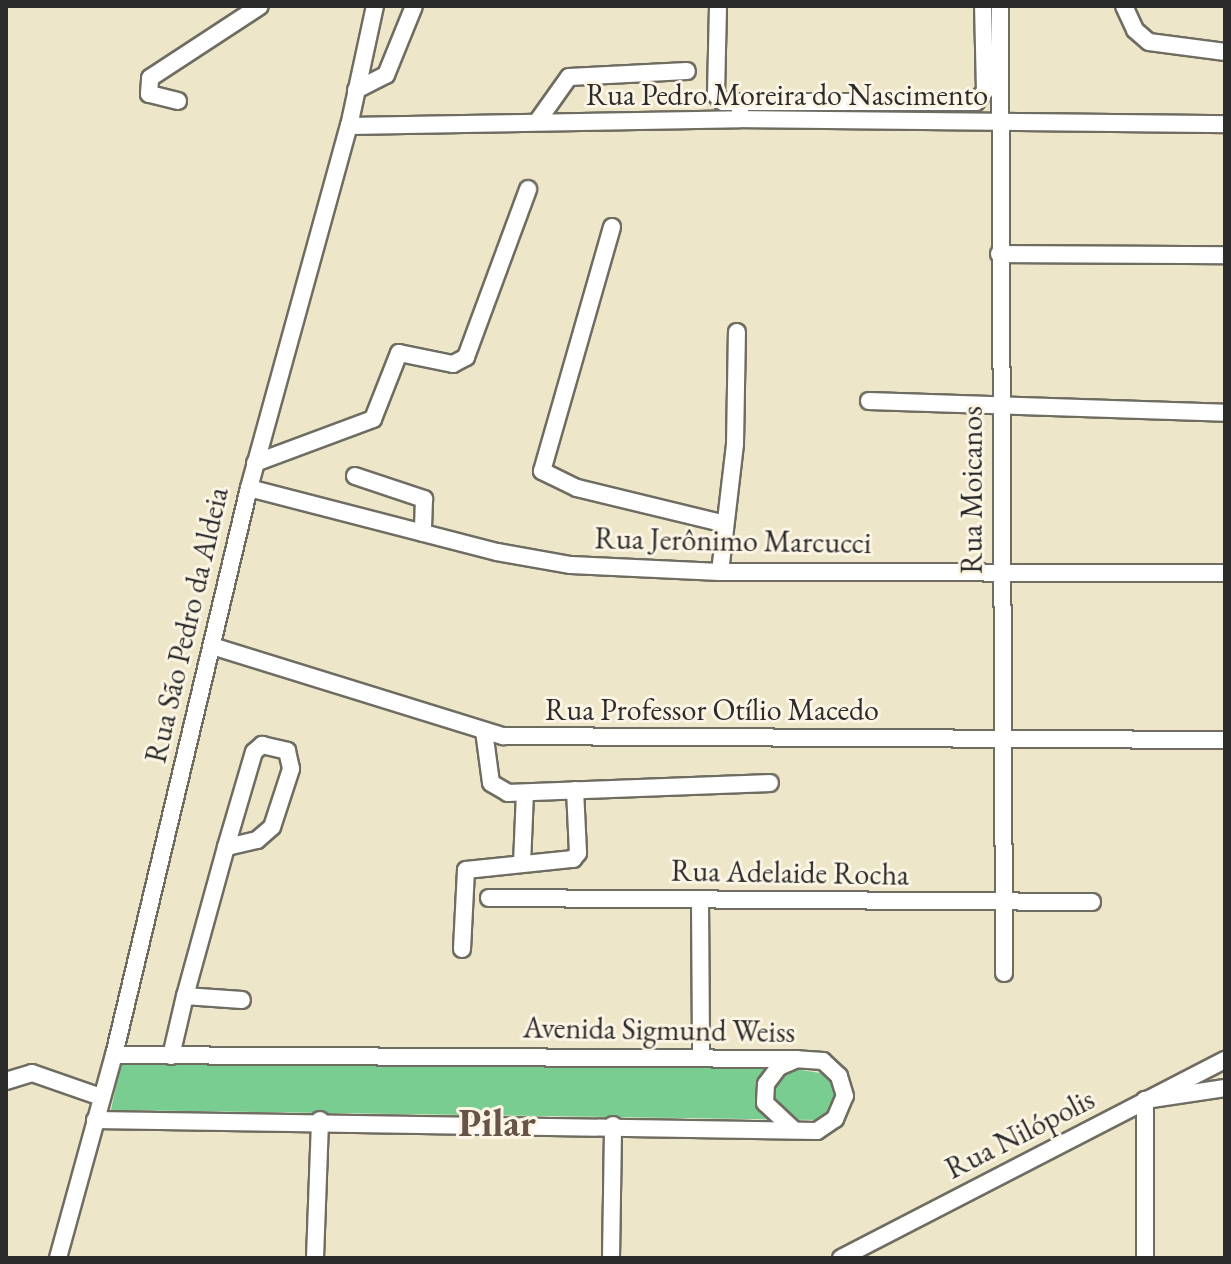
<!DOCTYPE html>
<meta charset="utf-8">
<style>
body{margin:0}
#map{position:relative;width:1231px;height:1264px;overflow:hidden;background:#ede6c8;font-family:"EB Garamond",serif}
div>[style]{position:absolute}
.green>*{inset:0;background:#7acd90}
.roads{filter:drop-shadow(2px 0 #6f6c62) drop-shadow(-2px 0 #6f6c62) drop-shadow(0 2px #6f6c62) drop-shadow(0 -2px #6f6c62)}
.minor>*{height:16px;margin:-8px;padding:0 8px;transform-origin:8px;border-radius:8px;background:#fff}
span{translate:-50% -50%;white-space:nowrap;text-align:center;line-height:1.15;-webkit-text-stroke:6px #fcf5e5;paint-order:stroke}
.street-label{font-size:30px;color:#2b2b2b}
.district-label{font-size:38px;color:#675448;font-weight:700}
.frame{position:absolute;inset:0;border:8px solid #2b2b2b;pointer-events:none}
</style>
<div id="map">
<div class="green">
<div style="clip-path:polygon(122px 1058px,789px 1068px,826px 1074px,841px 1085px,837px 1109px,821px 1120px,111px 1110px)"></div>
</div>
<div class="roads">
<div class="minor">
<div style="left:718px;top:6px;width:89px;rotate:91.3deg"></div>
<div style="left:716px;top:95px;width:10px;rotate:45deg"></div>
<div style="left:723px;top:102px;width:17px"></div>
<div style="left:1000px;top:6px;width:967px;rotate:89.76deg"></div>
<div style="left:1124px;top:6px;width:26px;rotate:65deg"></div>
<div style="left:1135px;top:30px;width:18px;rotate:41deg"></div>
<div style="left:1149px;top:42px;width:77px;rotate:7.5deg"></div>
<div style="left:356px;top:90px;width:34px;rotate:-27deg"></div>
<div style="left:386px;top:75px;width:74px;rotate:-67.9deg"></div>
<div style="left:178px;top:101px;width:30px;rotate:-166deg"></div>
<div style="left:149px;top:94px;width:16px;rotate:-86deg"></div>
<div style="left:150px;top:78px;width:131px;rotate:-33.2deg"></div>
<div style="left:740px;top:119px;width:17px;rotate:-90deg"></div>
<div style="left:740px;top:102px;width:236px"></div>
<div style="left:976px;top:102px;width:14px;rotate:-51deg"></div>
<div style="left:985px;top:91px;width:85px;rotate:-91.3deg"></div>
<div style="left:537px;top:122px;width:55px;rotate:-54.6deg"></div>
<div style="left:569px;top:77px;width:118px;rotate:-2.9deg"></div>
<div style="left:349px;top:126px;width:391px;rotate:-1deg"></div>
<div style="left:740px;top:119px;width:485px;rotate:0.6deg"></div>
<div style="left:612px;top:227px;width:254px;rotate:106deg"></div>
<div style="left:542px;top:471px;width:39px;rotate:26deg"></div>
<div style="left:577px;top:488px;width:149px;rotate:13.6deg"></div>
<div style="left:999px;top:254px;width:226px;rotate:0.3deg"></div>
<div style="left:869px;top:401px;width:356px;rotate:1.9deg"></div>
<div style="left:255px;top:463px;width:126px;rotate:-20.4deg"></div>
<div style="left:373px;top:419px;width:71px;rotate:-68.5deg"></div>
<div style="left:399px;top:353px;width:55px;rotate:11.5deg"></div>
<div style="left:453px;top:364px;width:15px;rotate:-28deg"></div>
<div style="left:466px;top:357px;width:179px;rotate:-69.7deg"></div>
<div style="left:355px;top:476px;width:73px;rotate:18.4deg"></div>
<div style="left:424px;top:499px;width:34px;rotate:92deg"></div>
<div style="left:249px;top:488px;width:256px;rotate:14.5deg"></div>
<div style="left:497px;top:552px;width:75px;rotate:10deg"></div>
<div style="left:571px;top:565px;width:149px;rotate:2.7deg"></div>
<div style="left:720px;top:572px;width:505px;rotate:0.11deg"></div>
<div style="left:720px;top:572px;width:129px;rotate:-83.3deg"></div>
<div style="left:735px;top:444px;width:112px;rotate:-89deg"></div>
<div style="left:212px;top:646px;width:305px;rotate:17.2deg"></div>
<div style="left:503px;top:736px;width:722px;rotate:0.32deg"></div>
<div style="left:484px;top:731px;width:52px;rotate:82.3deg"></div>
<div style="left:491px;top:783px;width:20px;rotate:30deg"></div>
<div style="left:508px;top:793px;width:262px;rotate:-2.2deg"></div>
<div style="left:522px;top:864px;width:71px;rotate:-87.6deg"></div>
<div style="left:489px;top:898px;width:603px;rotate:0.38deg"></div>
<div style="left:700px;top:901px;width:156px;rotate:89.6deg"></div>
<div style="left:462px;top:949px;width:79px;rotate:-87.1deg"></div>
<div style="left:466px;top:870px;width:108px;rotate:-5.9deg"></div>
<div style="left:573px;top:859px;width:8px;rotate:-50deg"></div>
<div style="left:578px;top:853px;width:63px;rotate:-92.7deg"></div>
<div style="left:185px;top:996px;width:57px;rotate:4deg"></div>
<div style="left:171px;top:1056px;width:62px;rotate:-76.9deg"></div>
<div style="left:185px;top:996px;width:155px;rotate:-74.6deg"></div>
<div style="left:226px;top:847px;width:99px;rotate:-73.6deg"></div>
<div style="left:254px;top:752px;width:11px;rotate:-41deg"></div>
<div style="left:262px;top:745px;width:26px;rotate:13deg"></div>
<div style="left:287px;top:751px;width:18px;rotate:77deg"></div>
<div style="left:291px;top:769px;width:61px;rotate:108.1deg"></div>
<div style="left:272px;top:827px;width:20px;rotate:139deg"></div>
<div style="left:257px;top:840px;width:32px;rotate:167deg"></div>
<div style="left:6px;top:1081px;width:27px;rotate:-17deg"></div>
<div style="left:32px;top:1073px;width:73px;rotate:19.2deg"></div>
<div style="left:95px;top:1120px;width:722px;rotate:0.87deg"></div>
<div style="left:817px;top:1131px;width:22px;rotate:-34deg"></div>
<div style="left:835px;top:1119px;width:25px;rotate:-67deg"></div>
<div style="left:845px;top:1096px;width:21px;rotate:-107deg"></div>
<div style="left:839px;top:1076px;width:22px;rotate:-137deg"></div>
<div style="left:823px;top:1061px;width:26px;rotate:-176deg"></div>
<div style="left:797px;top:1059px;width:683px;rotate:-179.66deg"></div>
<div style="left:793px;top:1129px;width:38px;rotate:-137deg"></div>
<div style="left:765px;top:1103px;width:19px;rotate:-87deg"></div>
<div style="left:766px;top:1084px;width:21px;rotate:-53deg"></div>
<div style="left:779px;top:1067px;width:17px;rotate:-24deg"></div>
<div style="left:58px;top:1258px;width:211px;rotate:-74.6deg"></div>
<div style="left:114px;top:1055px;width:583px;rotate:-76.61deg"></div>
<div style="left:249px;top:488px;width:376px;rotate:-74.6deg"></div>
<div style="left:349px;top:126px;width:123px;rotate:-77.8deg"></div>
<div style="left:315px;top:1258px;width:138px;rotate:-87.9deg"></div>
<div style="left:611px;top:1258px;width:133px;rotate:-89.1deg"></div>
<div style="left:841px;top:1258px;width:432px;rotate:-27.3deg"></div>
<div style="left:1145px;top:1258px;width:158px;rotate:-90deg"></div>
<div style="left:1145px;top:1100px;width:81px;rotate:-8.5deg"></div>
</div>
</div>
<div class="street-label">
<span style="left:787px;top:95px">Rua Pedro Moreira do Nascimento</span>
<span style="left:972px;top:490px;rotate:-90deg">Rua Moicanos</span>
<span style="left:733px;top:541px;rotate:1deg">Rua Jerônimo Marcucci</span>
<span style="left:187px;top:625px;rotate:-77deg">Rua São Pedro da Aldeia</span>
<span style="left:712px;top:710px">Rua Professor Otílio Macedo</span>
<span style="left:790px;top:873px;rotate:1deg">Rua Adelaide Rocha</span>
<span style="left:659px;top:1030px;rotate:1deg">Avenida Sigmund Weiss</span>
<span style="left:1020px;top:1134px;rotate:-27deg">Rua Nilópolis</span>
</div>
<div class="district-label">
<span style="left:497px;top:1123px">Pilar</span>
</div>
<div class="frame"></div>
</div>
